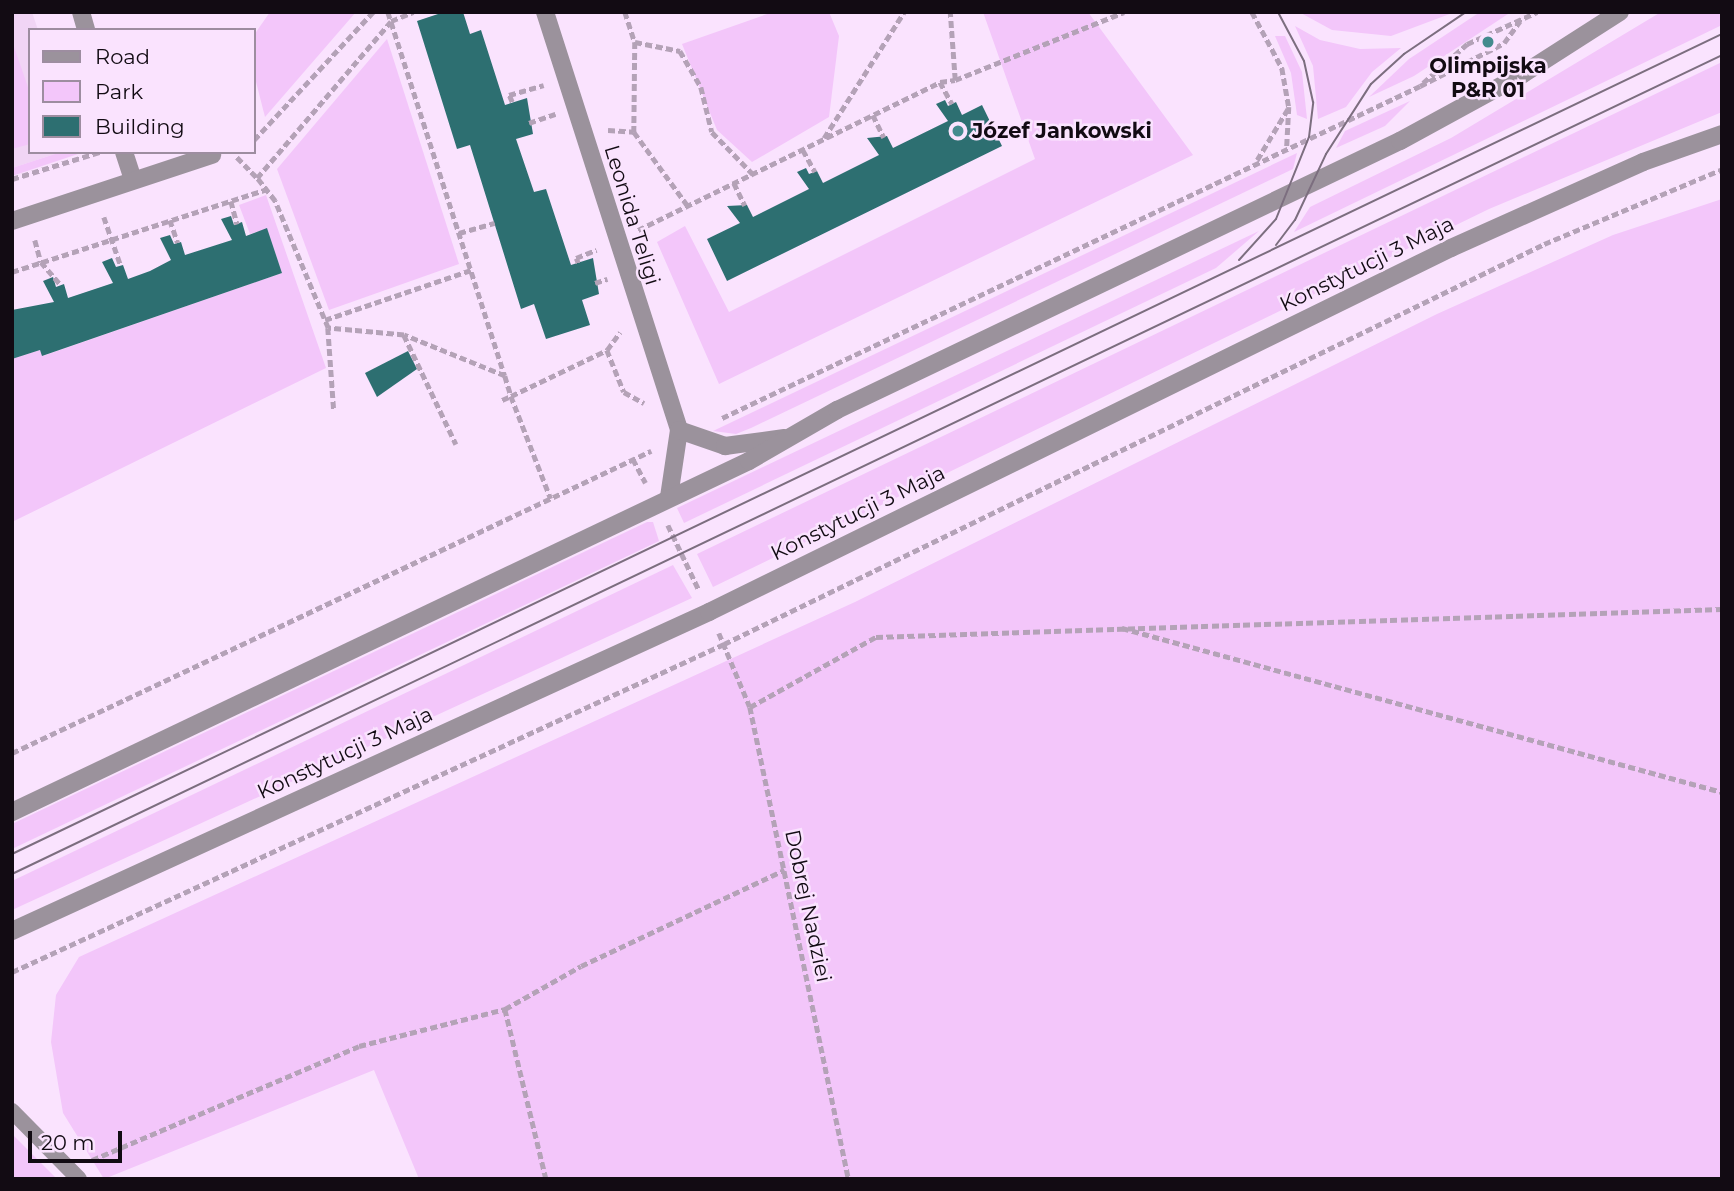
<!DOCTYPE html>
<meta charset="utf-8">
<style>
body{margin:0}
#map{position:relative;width:1734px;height:1191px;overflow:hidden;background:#fae3fe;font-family:Montserrat,sans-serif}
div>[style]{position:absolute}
.built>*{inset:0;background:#f1d5f5}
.green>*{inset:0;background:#f3c6fa}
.building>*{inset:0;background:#2d6f71}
.path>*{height:4.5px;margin-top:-2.25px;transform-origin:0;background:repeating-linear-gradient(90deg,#b4a2b7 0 7px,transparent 0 10.5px)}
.service>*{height:16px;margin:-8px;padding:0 8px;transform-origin:8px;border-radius:8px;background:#9b929c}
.minor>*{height:18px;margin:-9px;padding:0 9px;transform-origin:9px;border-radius:9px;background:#9b929c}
.tertiary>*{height:18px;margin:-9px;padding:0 9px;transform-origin:9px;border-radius:9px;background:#9b929c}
.tram>*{height:2px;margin:-1px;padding:0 1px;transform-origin:1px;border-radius:1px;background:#7c6e7f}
.dots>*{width:19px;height:19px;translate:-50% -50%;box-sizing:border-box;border:4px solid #fae3fe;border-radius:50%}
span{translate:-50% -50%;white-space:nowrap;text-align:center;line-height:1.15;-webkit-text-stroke:5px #fae3fe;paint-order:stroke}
.poi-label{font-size:21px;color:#120b13;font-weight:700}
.left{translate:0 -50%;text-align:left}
.street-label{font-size:21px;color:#120b13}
.frame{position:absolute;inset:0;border:14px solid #120b13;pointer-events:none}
.legend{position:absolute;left:28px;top:28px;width:228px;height:126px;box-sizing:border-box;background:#fae3fe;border:2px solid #9d8da0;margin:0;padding:9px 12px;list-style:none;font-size:21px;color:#120b13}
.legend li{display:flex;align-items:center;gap:14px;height:35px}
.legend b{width:35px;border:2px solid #9d8da0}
.scale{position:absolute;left:28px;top:1131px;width:94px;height:32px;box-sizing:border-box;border:4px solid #120b13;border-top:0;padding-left:9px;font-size:21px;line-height:24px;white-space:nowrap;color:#120b13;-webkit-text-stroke:5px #fae3fe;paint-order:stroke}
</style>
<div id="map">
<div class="built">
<div style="clip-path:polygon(12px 12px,32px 12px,38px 30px,30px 30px,30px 152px,61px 152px,12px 168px)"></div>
</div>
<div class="green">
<div style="clip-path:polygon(270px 12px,356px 12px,265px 117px,254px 74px,254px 35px)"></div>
<div style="clip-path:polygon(773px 12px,829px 12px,839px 36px,829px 117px,752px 162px,717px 130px,682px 44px)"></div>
<div style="clip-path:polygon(983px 12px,1088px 12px,1193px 155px,719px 384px,657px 242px,685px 226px,729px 312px,1035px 159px)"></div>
<div style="clip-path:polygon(1299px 12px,1455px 12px,1391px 36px,1332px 30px)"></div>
<div style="clip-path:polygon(1480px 12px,1511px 12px,1414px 76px,1369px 97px,1409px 59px)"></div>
<div style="clip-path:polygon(1661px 12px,1722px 12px,1722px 25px,1294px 232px,1310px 207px,1451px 138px)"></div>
<div style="clip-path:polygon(1295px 26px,1320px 40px,1360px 49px,1401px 48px,1372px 72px,1346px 107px,1318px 119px,1313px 66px)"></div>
<div style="clip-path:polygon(1275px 36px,1285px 36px,1302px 72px,1307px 119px,1297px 115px,1291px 73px)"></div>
<div style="clip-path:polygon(387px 39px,459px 264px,329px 310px,277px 169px)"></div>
<div style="clip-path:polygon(12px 41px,30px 93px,30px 144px,12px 149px)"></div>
<div style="clip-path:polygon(1722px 62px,1722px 112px,1489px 209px,713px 587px,697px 554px)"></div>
<div style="clip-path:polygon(1410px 101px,1385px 126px,1336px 148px,1345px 131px)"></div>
<div style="clip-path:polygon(61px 152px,84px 152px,12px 176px,12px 168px)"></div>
<div style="clip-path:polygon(1297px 153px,1293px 169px,751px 428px,736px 434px,713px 431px)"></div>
<div style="clip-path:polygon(266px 195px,326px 368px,12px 522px,12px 359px,40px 350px,43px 356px,282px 273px,267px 229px,250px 234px,239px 205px)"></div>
<div style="clip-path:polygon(1722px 199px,1722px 1179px,419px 1179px,374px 1070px,104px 1179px,63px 1113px,51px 1042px,56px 995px,79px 957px,855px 602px,1437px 314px,1613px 235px)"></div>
<div style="clip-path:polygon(1259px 231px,1216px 268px,684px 523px,677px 508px)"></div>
<div style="clip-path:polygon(647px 522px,653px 522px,659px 541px,12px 849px,12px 824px)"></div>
<div style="clip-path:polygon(673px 565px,692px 598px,12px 910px,12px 881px)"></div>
<div style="clip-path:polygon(12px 1134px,57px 1179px,12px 1179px)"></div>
</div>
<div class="building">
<div style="clip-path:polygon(444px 12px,463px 12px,470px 34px,481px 30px,505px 105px,527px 98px,533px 134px,516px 139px,534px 192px,546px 189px,571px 265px,593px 258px,599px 294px,582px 300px,590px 325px,546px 339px,534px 304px,521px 309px,470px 145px,457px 149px,417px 21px)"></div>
<div style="clip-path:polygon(945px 100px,948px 106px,956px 102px,962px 115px,982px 105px,1002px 146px,727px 281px,707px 239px,740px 223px,727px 206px,747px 205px,753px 217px,809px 189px,797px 172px,806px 168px,809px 174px,817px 171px,823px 183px,879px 155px,867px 138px,887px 136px,893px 148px,948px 121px,936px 104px)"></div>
<div style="clip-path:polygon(231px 216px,234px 225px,242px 222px,246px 236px,267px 228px,282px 273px,42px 356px,40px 350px,12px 359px,12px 310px,54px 302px,43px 281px,53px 277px,56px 287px,64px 284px,68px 298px,113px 283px,102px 262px,112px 258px,116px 267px,123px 265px,128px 279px,150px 271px,171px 260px,160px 238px,170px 235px,174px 244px,181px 242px,185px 255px,232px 240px,221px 219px)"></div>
<div style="clip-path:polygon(408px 351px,417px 369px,377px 397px,365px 373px)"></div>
</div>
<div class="path">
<div style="left:388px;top:12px;width:382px;rotate:72.2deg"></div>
<div style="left:505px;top:376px;width:109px;rotate:-157.9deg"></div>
<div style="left:404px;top:335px;width:121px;rotate:64.5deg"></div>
<div style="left:625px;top:12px;width:32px;rotate:72deg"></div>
<div style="left:635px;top:42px;width:90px;rotate:90.6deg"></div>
<div style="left:1252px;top:12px;width:64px;rotate:61.8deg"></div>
<div style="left:1282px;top:68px;width:40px;rotate:80deg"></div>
<div style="left:1289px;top:107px;width:39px;rotate:93deg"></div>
<div style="left:635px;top:42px;width:46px;rotate:11.3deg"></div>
<div style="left:680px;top:51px;width:42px;rotate:59.7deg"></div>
<div style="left:701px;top:87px;width:46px;rotate:76.3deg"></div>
<div style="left:712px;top:132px;width:59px;rotate:45.7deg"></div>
<div style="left:955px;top:80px;width:182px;rotate:-21.9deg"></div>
<div style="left:940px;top:82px;width:25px;rotate:61deg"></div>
<div style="left:1423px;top:83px;width:59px;rotate:-41.6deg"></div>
<div style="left:1467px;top:44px;width:77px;rotate:-24.6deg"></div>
<div style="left:512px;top:102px;width:8px;rotate:-113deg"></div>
<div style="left:509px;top:95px;width:36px;rotate:-16deg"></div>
<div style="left:873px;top:115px;width:25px;rotate:64deg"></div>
<div style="left:529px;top:123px;width:28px;rotate:-19deg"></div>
<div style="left:608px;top:130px;width:26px;rotate:4deg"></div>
<div style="left:634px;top:132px;width:92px;rotate:53.9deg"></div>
<div style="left:824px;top:138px;width:149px;rotate:-57.6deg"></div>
<div style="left:254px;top:140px;width:175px;rotate:-47.1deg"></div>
<div style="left:803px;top:150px;width:25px;rotate:61deg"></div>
<div style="left:237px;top:157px;width:29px;rotate:46deg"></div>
<div style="left:1257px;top:160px;width:62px;rotate:-58.9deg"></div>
<div style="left:12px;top:179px;width:92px;rotate:-17.1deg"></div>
<div style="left:734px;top:183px;width:25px;rotate:64deg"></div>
<div style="left:231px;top:201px;width:24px;rotate:75deg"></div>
<div style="left:104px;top:217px;width:52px;rotate:70.9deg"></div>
<div style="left:170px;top:220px;width:24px;rotate:71deg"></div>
<div style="left:638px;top:230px;width:336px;rotate:-26.1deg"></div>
<div style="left:940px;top:82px;width:15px;rotate:-8deg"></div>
<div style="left:955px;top:80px;width:68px;rotate:-94.2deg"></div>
<div style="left:459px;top:233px;width:37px;rotate:-16deg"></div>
<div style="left:35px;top:240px;width:23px;rotate:75deg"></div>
<div style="left:41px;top:262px;width:30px;rotate:49deg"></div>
<div style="left:578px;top:263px;width:5px;rotate:-112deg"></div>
<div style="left:576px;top:258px;width:22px;rotate:-22deg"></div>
<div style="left:12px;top:272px;width:269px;rotate:-18deg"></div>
<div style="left:595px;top:283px;width:13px;rotate:-18deg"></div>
<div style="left:325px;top:320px;width:154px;rotate:-18.9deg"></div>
<div style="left:328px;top:328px;width:83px;rotate:85.9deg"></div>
<div style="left:404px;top:335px;width:76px;rotate:-174.7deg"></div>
<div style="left:328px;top:328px;width:138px;rotate:-112.7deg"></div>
<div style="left:275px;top:201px;width:29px;rotate:-128deg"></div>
<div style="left:257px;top:178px;width:206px;rotate:-49.5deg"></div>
<div style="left:391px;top:21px;width:24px;rotate:-22deg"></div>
<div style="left:607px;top:350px;width:45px;rotate:68deg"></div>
<div style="left:624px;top:392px;width:23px;rotate:29deg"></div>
<div style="left:505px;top:376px;width:21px;rotate:73deg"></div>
<div style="left:511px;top:396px;width:106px;rotate:-25.6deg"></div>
<div style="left:607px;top:350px;width:22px;rotate:-54deg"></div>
<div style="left:502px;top:400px;width:10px;rotate:-24deg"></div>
<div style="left:511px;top:396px;width:110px;rotate:68.8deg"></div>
<div style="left:722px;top:418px;width:773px;rotate:-25.44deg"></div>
<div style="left:1420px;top:86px;width:94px;rotate:-27.1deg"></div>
<div style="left:1504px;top:43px;width:27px;rotate:-54deg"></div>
<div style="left:633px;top:459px;width:27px;rotate:62deg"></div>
<div style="left:668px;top:525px;width:72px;rotate:64.5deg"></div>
<div style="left:1122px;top:628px;width:622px;rotate:15.29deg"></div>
<div style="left:719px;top:633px;width:80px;rotate:67.3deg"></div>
<div style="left:750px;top:707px;width:482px;rotate:78.2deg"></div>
<div style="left:750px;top:707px;width:144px;rotate:-29.1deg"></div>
<div style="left:876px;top:637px;width:846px;rotate:-1.9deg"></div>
<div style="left:12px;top:753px;width:707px;rotate:-25.3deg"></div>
<div style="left:12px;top:972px;width:784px;rotate:-24.73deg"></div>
<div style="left:724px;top:644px;width:912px;rotate:-26deg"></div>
<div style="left:1544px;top:244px;width:193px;rotate:-22.8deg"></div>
<div style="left:505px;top:1009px;width:87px;rotate:-29.5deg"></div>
<div style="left:581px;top:966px;width:225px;rotate:-25.3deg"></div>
<div style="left:92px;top:1160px;width:290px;rotate:-23.1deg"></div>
<div style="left:359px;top:1046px;width:151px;rotate:-14.2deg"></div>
<div style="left:505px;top:1009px;width:175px;rotate:76.4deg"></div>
</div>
<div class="service">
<div style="left:12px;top:1111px;width:95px;rotate:45.4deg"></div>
</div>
<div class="minor">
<div style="left:81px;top:12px;width:19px;rotate:74deg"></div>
<div style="left:545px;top:12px;width:439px;rotate:72.2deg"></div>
<div style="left:679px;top:430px;width:68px;rotate:98.5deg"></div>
<div style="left:124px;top:152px;width:29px;rotate:72deg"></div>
<div style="left:12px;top:221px;width:211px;rotate:-18.3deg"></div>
<div style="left:679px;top:430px;width:49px;rotate:19.2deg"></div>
<div style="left:725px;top:446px;width:60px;rotate:-7.7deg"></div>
</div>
<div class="tertiary">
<div style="left:12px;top:812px;width:816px;rotate:-25.47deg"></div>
<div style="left:749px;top:461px;width:102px;rotate:-30.1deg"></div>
<div style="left:837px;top:410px;width:624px;rotate:-25.54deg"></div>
<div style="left:1400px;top:141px;width:140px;rotate:-28.6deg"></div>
<div style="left:1523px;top:74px;width:115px;rotate:-32.6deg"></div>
<div style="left:12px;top:931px;width:767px;rotate:-24.59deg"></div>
<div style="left:709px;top:612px;width:826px;rotate:-26.13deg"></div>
<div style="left:1451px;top:248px;width:210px;rotate:-24.1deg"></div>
<div style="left:1643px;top:162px;width:84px;rotate:-19.5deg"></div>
</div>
<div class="tram">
<div style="left:1276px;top:245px;width:31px;rotate:-53deg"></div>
<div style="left:1295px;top:220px;width:73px;rotate:-64.8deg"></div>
<div style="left:1326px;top:154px;width:83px;rotate:-57.3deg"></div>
<div style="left:1371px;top:84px;width:45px;rotate:-42.3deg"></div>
<div style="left:1404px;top:54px;width:75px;rotate:-34.1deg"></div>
<div style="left:1239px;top:260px;width:55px;rotate:-47.9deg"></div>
<div style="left:1276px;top:219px;width:88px;rotate:-68.1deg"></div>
<div style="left:1309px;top:137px;width:35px;rotate:-83deg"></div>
<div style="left:1313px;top:102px;width:42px;rotate:-102.4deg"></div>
<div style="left:1304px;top:61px;width:55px;rotate:-118deg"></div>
<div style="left:12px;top:854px;width:1896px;rotate:-25.62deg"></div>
<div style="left:12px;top:874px;width:1896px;rotate:-25.59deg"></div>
</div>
<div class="dots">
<div style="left:1488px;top:42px;background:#438b8d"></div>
<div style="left:958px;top:131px;background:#438b8d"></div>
</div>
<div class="poi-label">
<span style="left:1488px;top:78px">Olimpijska<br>P&amp;R 01</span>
<span class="left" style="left:972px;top:131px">Józef Jankowski</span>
</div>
<div class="street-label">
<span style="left:632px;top:215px;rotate:73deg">Leonida Teligi</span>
<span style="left:1367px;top:264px;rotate:-26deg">Konstytucji 3 Maja</span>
<span style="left:858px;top:513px;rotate:-26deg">Konstytucji 3 Maja</span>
<span style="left:345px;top:753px;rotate:-25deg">Konstytucji 3 Maja</span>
<span style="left:808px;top:906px;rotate:78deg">Dobrej Nadziei</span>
</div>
<div class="frame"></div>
<ul class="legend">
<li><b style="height:9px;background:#9b929c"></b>Road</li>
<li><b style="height:19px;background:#f3c6fa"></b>Park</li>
<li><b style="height:19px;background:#2d6f71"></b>Building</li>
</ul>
<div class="scale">20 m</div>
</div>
